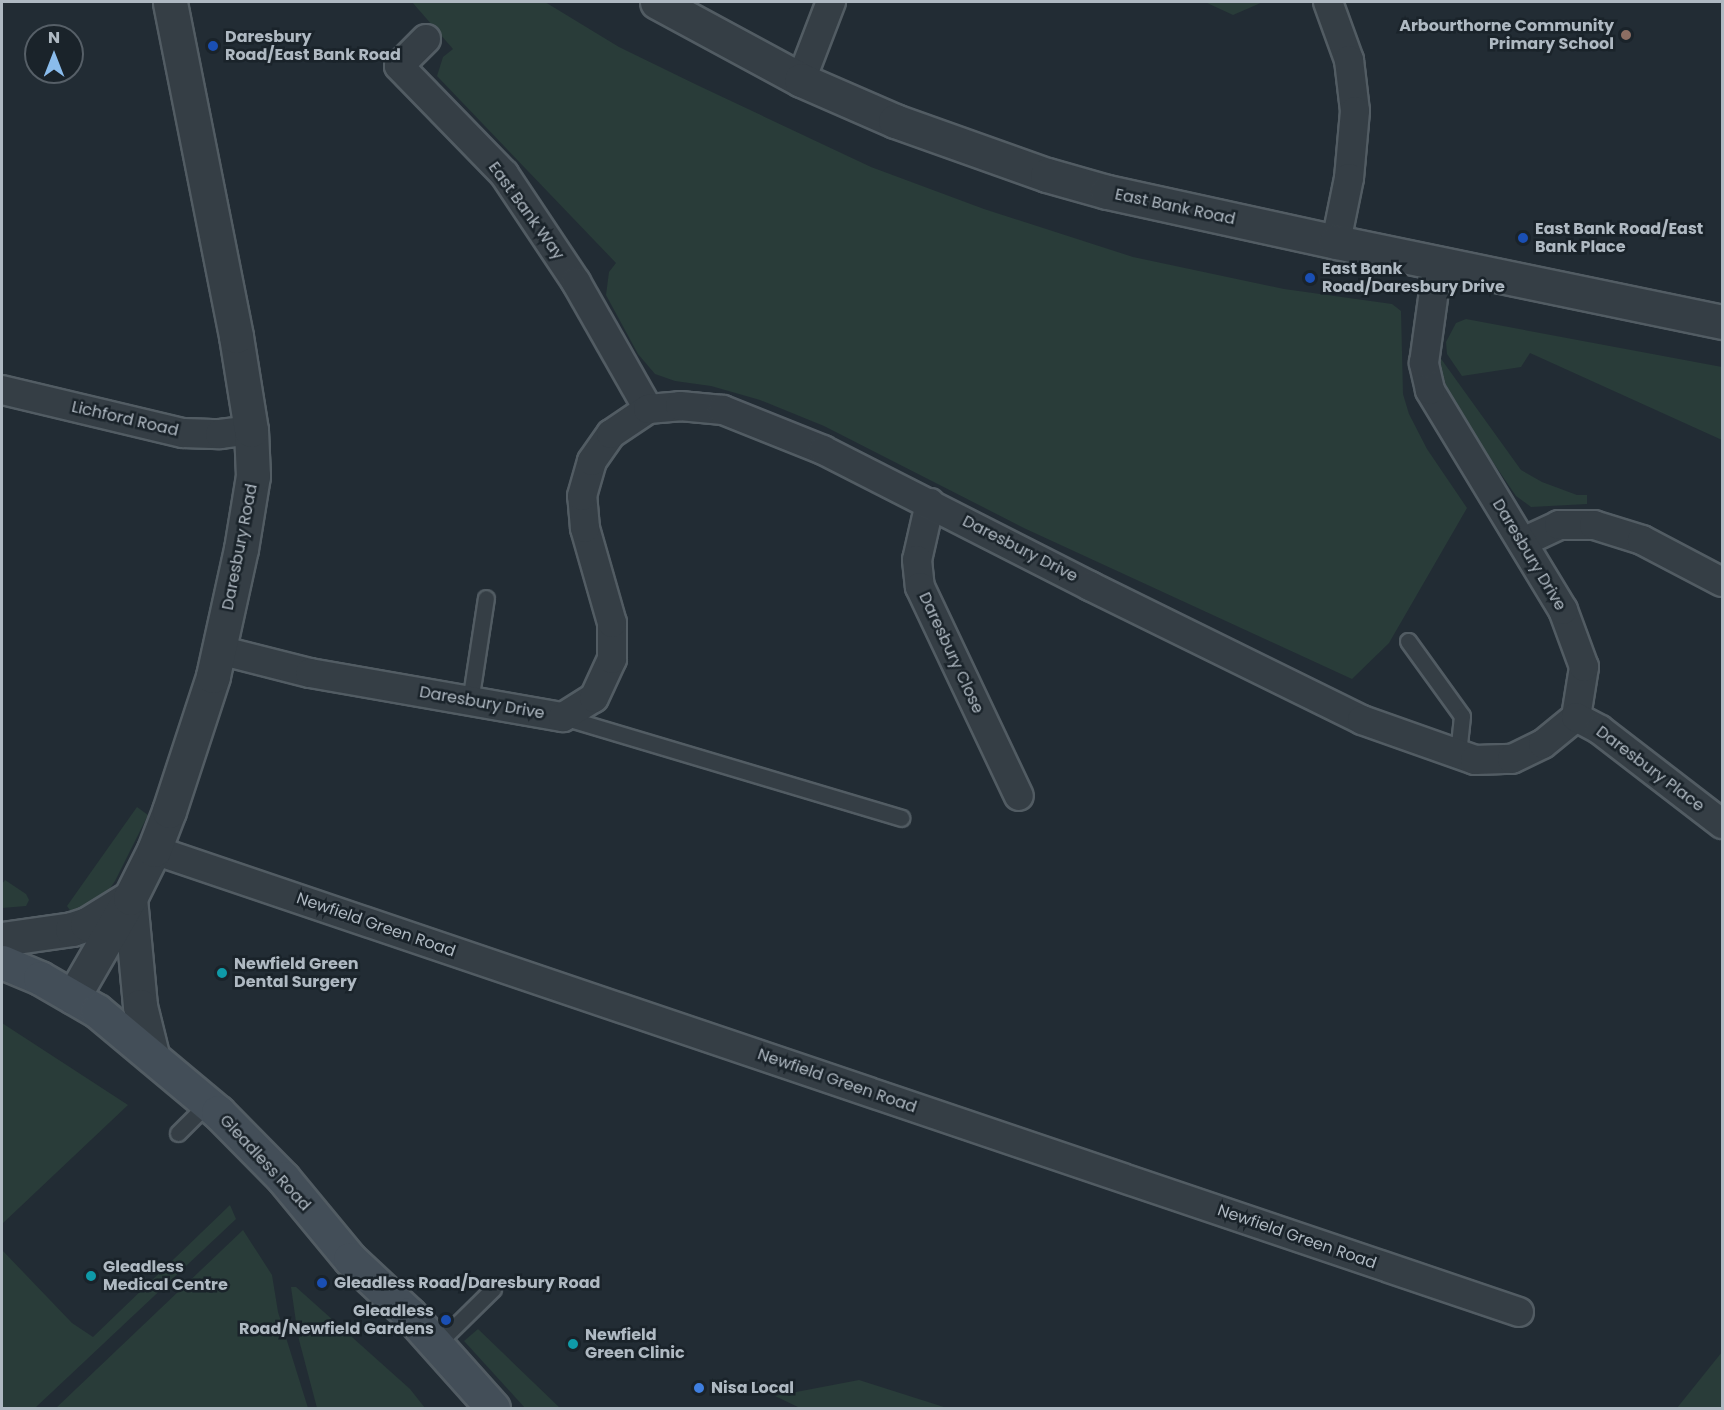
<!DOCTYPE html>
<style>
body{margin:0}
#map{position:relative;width:1724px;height:1410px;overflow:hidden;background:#222c34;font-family:Poppins,sans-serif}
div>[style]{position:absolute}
.green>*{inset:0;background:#293c39}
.roads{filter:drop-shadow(2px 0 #525c63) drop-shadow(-2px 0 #525c63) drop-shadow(0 2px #525c63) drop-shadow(0 -2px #525c63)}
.service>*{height:15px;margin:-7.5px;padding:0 7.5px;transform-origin:7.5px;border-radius:7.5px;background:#353e45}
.minor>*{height:28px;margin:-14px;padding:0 14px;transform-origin:14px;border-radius:14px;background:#353e45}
.tertiary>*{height:33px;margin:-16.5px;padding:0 16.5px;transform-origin:16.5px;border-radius:16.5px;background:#353e45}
.secondary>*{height:33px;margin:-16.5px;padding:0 16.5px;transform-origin:16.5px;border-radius:16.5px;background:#434e58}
.dots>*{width:16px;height:16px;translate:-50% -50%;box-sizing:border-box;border:3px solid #1a232a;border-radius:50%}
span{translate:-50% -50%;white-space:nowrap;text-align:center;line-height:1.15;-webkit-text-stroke:5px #1a232a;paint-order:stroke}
.poi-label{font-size:16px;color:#afb9c2;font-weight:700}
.right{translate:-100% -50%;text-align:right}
.left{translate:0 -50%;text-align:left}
.street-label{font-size:16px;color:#afb9c2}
.frame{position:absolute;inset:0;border:3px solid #afb9c2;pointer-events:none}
.north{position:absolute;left:24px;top:24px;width:60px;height:60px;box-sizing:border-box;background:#1a232a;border:2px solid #565f67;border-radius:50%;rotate:0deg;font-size:16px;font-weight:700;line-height:24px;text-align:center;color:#afb9c2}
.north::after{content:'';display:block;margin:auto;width:21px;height:27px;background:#8abcec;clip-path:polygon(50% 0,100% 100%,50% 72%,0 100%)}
</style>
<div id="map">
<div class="green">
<div style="clip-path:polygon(412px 2px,545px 2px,619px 47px,697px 85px,871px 167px,984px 209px,1133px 257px,1284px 289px,1392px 304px,1401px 311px,1403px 394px,1409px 414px,1427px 449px,1467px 508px,1389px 643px,1352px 679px,1026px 529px,824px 426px,760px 400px,711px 386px,675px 381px,655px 374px,638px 354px,606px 295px,609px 272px,616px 263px,437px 76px,443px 57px,453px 49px)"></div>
<div style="clip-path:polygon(1205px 2px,1263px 2px,1233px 15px)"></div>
<div style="clip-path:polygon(1466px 319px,1722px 367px,1722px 440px,1530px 353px,1521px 367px,1462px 376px,1447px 354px,1446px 342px,1456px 323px)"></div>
<div style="clip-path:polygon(1439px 356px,1521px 470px,1542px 482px,1577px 495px,1587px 495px,1587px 504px,1531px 507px,1516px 496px,1458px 411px,1440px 372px)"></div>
<div style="clip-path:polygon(137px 807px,148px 815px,115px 881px,105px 896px,74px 916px,67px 906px)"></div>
<div style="clip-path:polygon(5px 880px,26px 894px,29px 900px,26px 906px,2px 908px,2px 884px)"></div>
<div style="clip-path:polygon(2px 1023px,128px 1105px,2px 1224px)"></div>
<div style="clip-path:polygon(230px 1205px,236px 1219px,35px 1408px,2px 1408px,2px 1250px,72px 1323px,93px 1337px)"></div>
<div style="clip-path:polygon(243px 1230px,272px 1275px,278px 1312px,308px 1408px,56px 1408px)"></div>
<div style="clip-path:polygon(291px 1287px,296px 1287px,410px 1389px,425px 1408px,317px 1408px,298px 1336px)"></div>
<div style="clip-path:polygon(478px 1329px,560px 1408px,525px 1408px,464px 1341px)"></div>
<div style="clip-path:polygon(1722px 1352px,1722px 1408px,1677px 1408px)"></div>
<div style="clip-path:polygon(859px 1380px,947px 1408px,800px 1408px,775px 1396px)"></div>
</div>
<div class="roads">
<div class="service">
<div style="left:1408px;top:641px;width:92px;rotate:54.2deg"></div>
<div style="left:1462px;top:716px;width:38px;rotate:96deg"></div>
<div style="left:470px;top:702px;width:105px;rotate:-81.3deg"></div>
<div style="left:563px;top:717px;width:353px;rotate:16.6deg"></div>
<div style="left:178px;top:1133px;width:42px;rotate:-45deg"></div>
<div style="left:436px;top:1345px;width:80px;rotate:-44.5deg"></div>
</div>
<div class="minor">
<div style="left:1328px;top:2px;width:62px;rotate:70.1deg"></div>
<div style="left:1349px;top:60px;width:51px;rotate:83.3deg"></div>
<div style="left:1355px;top:111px;width:67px;rotate:95.1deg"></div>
<div style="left:1349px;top:178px;width:65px;rotate:101.5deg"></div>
<div style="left:426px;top:39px;width:38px;rotate:135deg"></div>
<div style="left:399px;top:66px;width:151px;rotate:45.8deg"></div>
<div style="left:504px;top:174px;width:130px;rotate:56.3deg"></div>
<div style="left:576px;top:282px;width:146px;rotate:60.4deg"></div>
<div style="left:801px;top:80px;width:84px;rotate:-69deg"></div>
<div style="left:2px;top:390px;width:186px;rotate:13.4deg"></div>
<div style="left:183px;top:433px;width:37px;rotate:2deg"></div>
<div style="left:220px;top:434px;width:31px;rotate:-7deg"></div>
<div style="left:930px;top:503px;width:58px;rotate:102.8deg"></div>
<div style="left:917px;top:560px;width:27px;rotate:84deg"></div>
<div style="left:920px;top:587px;width:231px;rotate:64.7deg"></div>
<div style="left:1523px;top:542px;width:40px;rotate:-25deg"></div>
<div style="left:1559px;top:525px;width:35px"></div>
<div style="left:1594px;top:525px;width:50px;rotate:17.4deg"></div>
<div style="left:1642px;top:540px;width:90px;rotate:27.7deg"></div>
<div style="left:219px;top:650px;width:94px;rotate:14.2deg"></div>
<div style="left:310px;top:673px;width:257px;rotate:9.9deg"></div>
<div style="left:563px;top:717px;width:36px;rotate:-32deg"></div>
<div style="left:594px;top:698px;width:43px;rotate:-65.2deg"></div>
<div style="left:612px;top:659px;width:36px;rotate:-90deg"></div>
<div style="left:612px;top:623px;width:99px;rotate:-105.9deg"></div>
<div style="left:585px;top:528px;width:32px;rotate:-95deg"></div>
<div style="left:582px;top:496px;width:36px;rotate:-74deg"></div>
<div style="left:592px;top:461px;width:33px;rotate:-55deg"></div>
<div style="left:611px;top:434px;width:45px;rotate:-34deg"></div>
<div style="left:648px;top:409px;width:32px;rotate:-5deg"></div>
<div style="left:680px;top:406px;width:43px;rotate:5.3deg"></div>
<div style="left:723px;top:410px;width:108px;rotate:21.8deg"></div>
<div style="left:823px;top:450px;width:300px;rotate:27deg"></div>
<div style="left:1090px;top:586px;width:303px;rotate:26.2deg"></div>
<div style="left:1362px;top:720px;width:120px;rotate:19.5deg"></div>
<div style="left:1475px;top:760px;width:37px;rotate:-2deg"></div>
<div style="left:1512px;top:759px;width:34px;rotate:-26deg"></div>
<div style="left:1543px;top:744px;width:43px;rotate:-39.3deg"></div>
<div style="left:1576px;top:717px;width:51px;rotate:-80.9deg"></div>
<div style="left:1584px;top:667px;width:61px;rotate:-110.2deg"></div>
<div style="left:1563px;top:610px;width:257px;rotate:-121.2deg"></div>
<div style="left:1430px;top:390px;width:28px;rotate:-103deg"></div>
<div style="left:1424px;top:363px;width:102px;rotate:-82.1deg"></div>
<div style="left:1576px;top:717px;width:27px;rotate:28deg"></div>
<div style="left:1600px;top:730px;width:154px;rotate:37.6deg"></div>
<div style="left:154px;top:850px;width:1441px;rotate:18.7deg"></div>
</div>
<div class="tertiary">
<div style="left:657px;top:2px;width:164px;rotate:28.4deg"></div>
<div style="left:801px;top:80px;width:103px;rotate:23.6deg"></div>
<div style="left:895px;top:121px;width:161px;rotate:19.6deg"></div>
<div style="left:1047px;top:175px;width:62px;rotate:15.8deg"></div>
<div style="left:1107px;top:192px;width:234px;rotate:12.3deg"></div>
<div style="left:1336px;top:242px;width:394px;rotate:11.7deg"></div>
<div style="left:130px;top:898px;width:108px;rotate:84.7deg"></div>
<div style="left:140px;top:1006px;width:50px;rotate:76.2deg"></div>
<div style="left:2px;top:939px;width:71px;rotate:-8.1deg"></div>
<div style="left:72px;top:929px;width:16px;rotate:-18deg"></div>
<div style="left:87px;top:924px;width:46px;rotate:-31.6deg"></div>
<div style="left:73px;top:997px;width:114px;rotate:-60.1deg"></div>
<div style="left:130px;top:898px;width:54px;rotate:-63.4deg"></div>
<div style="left:154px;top:850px;width:42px;rotate:-69deg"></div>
<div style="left:169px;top:811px;width:142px;rotate:-71.9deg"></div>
<div style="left:213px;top:676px;width:130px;rotate:-77.6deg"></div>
<div style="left:241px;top:549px;width:74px;rotate:-80.7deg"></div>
<div style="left:253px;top:476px;width:46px;rotate:-92.5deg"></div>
<div style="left:251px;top:430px;width:95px;rotate:-99.1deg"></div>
<div style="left:236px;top:336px;width:340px;rotate:-101.2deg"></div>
</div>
<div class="secondary">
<div style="left:2px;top:962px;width:41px;rotate:22.8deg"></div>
<div style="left:40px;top:978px;width:66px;rotate:30.1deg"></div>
<div style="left:97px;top:1011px;width:158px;rotate:39.9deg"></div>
<div style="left:218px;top:1112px;width:93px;rotate:45.4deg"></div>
<div style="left:283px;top:1178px;width:105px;rotate:50.4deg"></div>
<div style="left:350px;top:1259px;width:81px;rotate:43deg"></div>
<div style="left:409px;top:1314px;width:126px;rotate:48.2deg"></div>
</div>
</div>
<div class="dots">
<div style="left:1626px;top:35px;background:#8d6e63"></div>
<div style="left:213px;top:46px;background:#1a4fb4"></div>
<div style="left:1523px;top:238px;background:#1a4fb4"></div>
<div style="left:1310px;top:278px;background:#1a4fb4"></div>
<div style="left:222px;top:973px;background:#0f9aa8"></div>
<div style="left:91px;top:1276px;background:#0f9aa8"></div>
<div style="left:322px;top:1283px;background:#1a4fb4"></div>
<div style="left:446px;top:1320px;background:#1a4fb4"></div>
<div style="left:573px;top:1344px;background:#0f9aa8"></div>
<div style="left:699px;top:1388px;background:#3f7fe0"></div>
</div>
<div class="poi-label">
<span class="right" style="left:1614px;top:35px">Arbourthorne Community<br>Primary School</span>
<span class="left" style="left:225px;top:46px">Daresbury<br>Road/East Bank Road</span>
<span class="left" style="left:1535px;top:238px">East Bank Road/East<br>Bank Place</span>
<span class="left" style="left:1322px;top:278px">East Bank<br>Road/Daresbury Drive</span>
<span class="left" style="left:234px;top:973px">Newfield Green<br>Dental Surgery</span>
<span class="left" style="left:103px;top:1276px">Gleadless<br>Medical Centre</span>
<span class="left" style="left:334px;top:1283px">Gleadless Road/Daresbury Road</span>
<span class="right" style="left:434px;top:1320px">Gleadless<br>Road/Newfield Gardens</span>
<span class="left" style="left:585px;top:1344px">Newfield<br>Green Clinic</span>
<span class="left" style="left:711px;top:1388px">Nisa Local</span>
</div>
<div class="street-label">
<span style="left:1175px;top:207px;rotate:12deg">East Bank Road</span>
<span style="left:526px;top:211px;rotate:54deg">East Bank Way</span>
<span style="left:125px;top:419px;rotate:13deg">Lichford Road</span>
<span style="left:240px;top:547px;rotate:-79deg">Daresbury Road</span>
<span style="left:1020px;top:549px;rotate:27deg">Daresbury Drive</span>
<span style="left:1529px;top:555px;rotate:59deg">Daresbury Drive</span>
<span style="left:951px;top:653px;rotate:65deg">Daresbury Close</span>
<span style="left:482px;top:703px;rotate:10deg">Daresbury Drive</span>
<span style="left:1650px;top:769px;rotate:37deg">Daresbury Place</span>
<span style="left:376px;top:925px;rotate:19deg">Newfield Green Road</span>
<span style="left:837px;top:1081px;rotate:19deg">Newfield Green Road</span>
<span style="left:265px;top:1163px;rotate:47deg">Gleadless Road</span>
<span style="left:1297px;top:1237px;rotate:19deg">Newfield Green Road</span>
</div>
<div class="frame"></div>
<div class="north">N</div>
</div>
